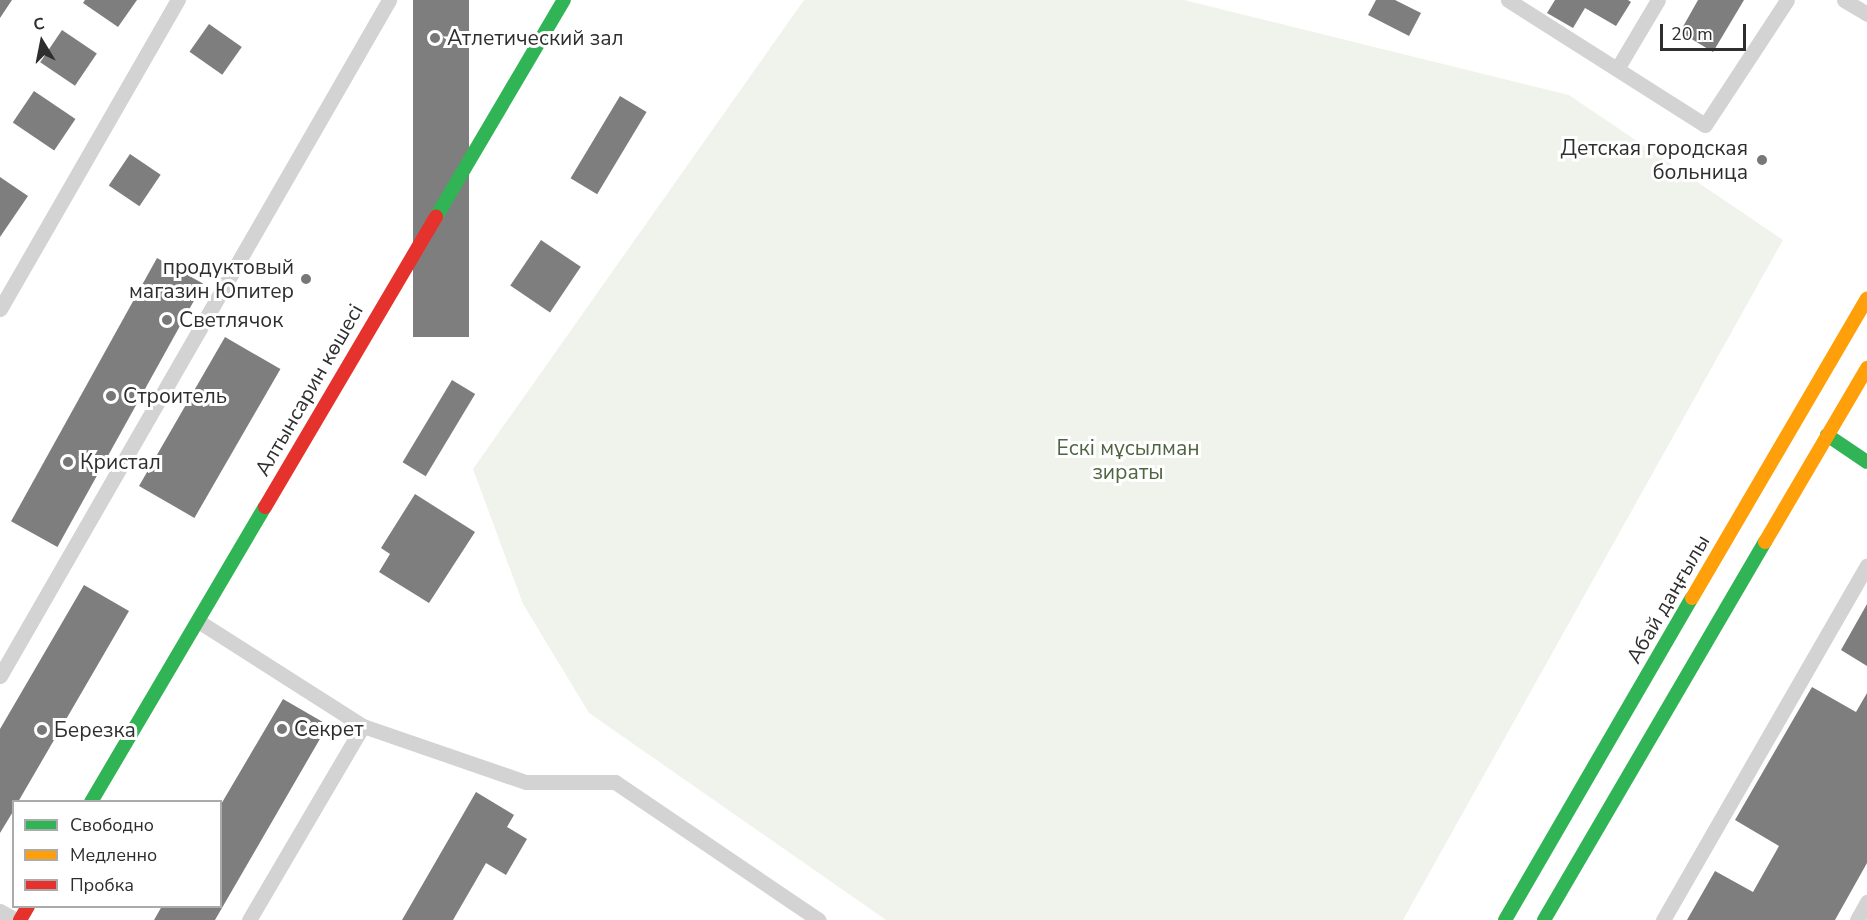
<!DOCTYPE html>
<meta charset="utf-8">
<style>
body{margin:0}
#map{position:relative;width:1867px;height:920px;overflow:hidden;background:#fff;font-family:"Nunito Sans",sans-serif}
div>[style]{position:absolute}
.green>*{inset:0;background:#f0f3ec}
.building>*{inset:0;background:#7e7e7e;transform-origin:0 0}
.lane>*{height:15px;margin:-7.5px;padding:0 7.5px;transform-origin:7.5px;border-radius:7.5px;background:#d3d3d3}
.fast>*{height:14px;margin:-7px;padding:0 7px;transform-origin:7px;border-radius:7px;background:#30b455}
.slow>*{height:14px;margin:-7px;padding:0 7px;transform-origin:7px;border-radius:7px;background:#ff9f0a}
.jam>*{height:14px;margin:-7px;padding:0 7px;transform-origin:7px;border-radius:7px;background:#e5322d}
.dots>*{width:16px;height:16px;translate:-50% -50%;box-sizing:border-box;border:3px solid #fff;border-radius:50%}
span{translate:-50% -50%;white-space:nowrap;text-align:center;line-height:1.15;-webkit-text-stroke:6px #fff;paint-order:stroke}
.poi-label{font-size:21px;color:#2e2e2e}
.left{translate:0 -50%;text-align:left}
.right{translate:-100% -50%;text-align:right}
.street-label{font-size:21px;color:#2e2e2e}
.park-label{font-size:21px;color:#4f6441}
.legend{position:absolute;left:12px;top:800px;width:210px;height:108px;box-sizing:border-box;background:#fff;border:2px solid #ababab;margin:0;padding:8px 10px;list-style:none;font-size:18px;color:#2e2e2e}
.legend li{display:flex;align-items:center;gap:12px;height:30px}
.legend b{width:30px;border:2px solid #ababab}
.north{position:absolute;left:12px;top:12px;width:60px;height:60px;-webkit-text-stroke:4px #fff;paint-order:stroke;rotate:350deg;font-size:16px;font-weight:700;line-height:24px;text-align:center;color:#2e2e2e}
.north::after{content:'';display:block;margin:auto;width:21px;height:27px;background:#2e2e2e;clip-path:polygon(50% 0,100% 100%,50% 72%,0 100%)}
.scale{position:absolute;left:1660px;top:24px;width:86px;height:27px;box-sizing:border-box;border:3px solid #2e2e2e;border-top:0;padding-left:8px;font-size:18px;line-height:21px;white-space:nowrap;color:#2e2e2e;-webkit-text-stroke:4px #fff;paint-order:stroke}
</style>
<div id="map">
<div class="green">
<div style="clip-path:polygon(804px 0,1184px 0,1569px 95px,1783px 240px,1403px 920px,886px 920px,589px 713px,523px 604px,473px 469px)"></div>
</div>
<div class="building">
<div style="clip-path:polygon(0 0,12px 0,0 18px)"></div>
<div style="clip-path:polygon(85px 0,137px 0,118px 27px,83px 3px)"></div>
<div style="left:413px;top:0;width:56px;height:337px"></div>
<div style="clip-path:polygon(1376px 0,1395px 0,1421px 13px,1409px 36px,1368px 15px)"></div>
<div style="clip-path:polygon(1555px 0,1628px 0,1631px 2px,1616px 26px,1585px 8px,1573px 28px,1547px 13px)"></div>
<div style="clip-path:polygon(1698px 0,1744px 0,1713px 52px,1680px 32px)"></div>
<div style="left:209px;top:24px;width:40px;height:34px;rotate:35deg"></div>
<div style="left:62px;top:30px;width:42px;height:39px;rotate:34deg"></div>
<div style="left:34px;top:91px;width:50px;height:38px;rotate:34deg"></div>
<div style="left:620px;top:96px;width:31px;height:96px;rotate:31deg"></div>
<div style="left:130px;top:154px;width:37px;height:38px;rotate:34deg"></div>
<div style="clip-path:polygon(0 177px,28px 196px,0 237px)"></div>
<div style="left:541px;top:240px;width:48px;height:55px;rotate:34deg"></div>
<div style="left:157px;top:258px;width:53px;height:301px;rotate:29deg"></div>
<div style="left:225px;top:337px;width:64px;height:172px;rotate:30deg"></div>
<div style="left:452px;top:380px;width:27px;height:96px;rotate:31deg"></div>
<div style="clip-path:polygon(415px 494px,475px 532px,429px 603px,379px 572px,390px 554px,381px 548px)"></div>
<div style="clip-path:polygon(84px 585px,129px 611px,18px 802px,14px 802px,14px 810px,0 833px,0 729px)"></div>
<div style="clip-path:polygon(1867px 604px,1867px 666px,1841px 650px)"></div>
<div style="clip-path:polygon(1812px 687px,1856px 712px,1867px 693px,1867px 863px,1835px 920px,1687px 920px,1715px 871px,1753px 892px,1779px 846px,1735px 820px)"></div>
<div style="clip-path:polygon(283px 699px,328px 725px,215px 920px,154px 920px,162px 906px,220px 906px,220px 806px)"></div>
<div style="clip-path:polygon(476px 792px,514px 815px,507px 827px,527px 839px,506px 875px,486px 863px,453px 920px,402px 920px)"></div>
</div>
<div class="lane">
<div style="left:1508px;top:0;width:233px;rotate:32.4deg"></div>
<div style="left:1705px;top:125px;width:149px;rotate:-56.7deg"></div>
<div style="left:1844px;top:0;width:27px;rotate:31deg"></div>
<div style="left:1617px;top:69px;width:80px;rotate:-59.3deg"></div>
<div style="left:0;top:309px;width:357px;rotate:-60.1deg"></div>
<div style="left:198px;top:621px;width:196px;rotate:32.5deg"></div>
<div style="left:363px;top:726px;width:172px;rotate:19deg"></div>
<div style="left:526px;top:782px;width:89px"></div>
<div style="left:615px;top:782px;width:246px;rotate:34.1deg"></div>
<div style="left:0;top:676px;width:780px;rotate:-60.08deg"></div>
<div style="left:0;top:911px;width:18px;rotate:29deg"></div>
<div style="left:249px;top:920px;width:225px;rotate:-59.6deg"></div>
<div style="left:1663px;top:920px;width:409px;rotate:-60.1deg"></div>
<div style="left:1857px;top:920px;width:21px;rotate:-61deg"></div>
</div>
<div class="fast">
<div style="left:436px;top:217px;width:252px;rotate:-59.5deg"></div>
<div style="left:1827px;top:435px;width:48px;rotate:34deg"></div>
<div style="left:91px;top:802px;width:342px;rotate:-59.5deg"></div>
<div style="left:1505px;top:920px;width:372px;rotate:-59.9deg"></div>
<div style="left:1544px;top:920px;width:438px;rotate:-59.7deg"></div>
</div>
<div class="slow">
<div style="left:1765px;top:542px;width:202px;rotate:-59.6deg"></div>
<div style="left:1692px;top:598px;width:347px;rotate:-59.7deg"></div>
</div>
<div class="jam">
<div style="left:265px;top:507px;width:337px;rotate:-59.5deg"></div>
<div style="left:20px;top:920px;width:16px;rotate:-60deg"></div>
</div>
<div class="dots">
<div style="left:435px;top:38px;background:#777"></div>
<div style="left:1762px;top:160px;background:#777"></div>
<div style="left:306px;top:279px;background:#777"></div>
<div style="left:167px;top:320px;background:#777"></div>
<div style="left:111px;top:396px;background:#777"></div>
<div style="left:68px;top:462px;background:#777"></div>
<div style="left:282px;top:729px;background:#777"></div>
<div style="left:42px;top:730px;background:#777"></div>
</div>
<div class="poi-label">
<span class="left" style="left:447px;top:38px">Атлетический зал</span>
<span class="right" style="left:1748px;top:160px">Детская городская<br>больница</span>
<span class="right" style="left:294px;top:279px">продуктовый<br>магазин Юпитер</span>
<span class="left" style="left:179px;top:320px">Светлячок</span>
<span class="left" style="left:123px;top:396px">Строитель</span>
<span class="left" style="left:80px;top:462px">Кристал</span>
<span class="left" style="left:294px;top:729px">Секрет</span>
<span class="left" style="left:54px;top:730px">Березка</span>
</div>
<div class="street-label">
<span style="left:309px;top:390px;rotate:-60deg">Алтынсарин көшесі</span>
<span style="left:1668px;top:599px;rotate:-60deg">Абай даңғылы</span>
</div>
<div class="park-label">
<span style="left:1128px;top:460px">Ескі мұсылман<br>зираты</span>
</div>
<ul class="legend">
<li><b style="height:8px;background:#30b455"></b>Свободно</li>
<li><b style="height:8px;background:#ff9f0a"></b>Медленно</li>
<li><b style="height:8px;background:#e5322d"></b>Пробка</li>
</ul>
<div class="north">С</div>
<div class="scale">20 m</div>
</div>
